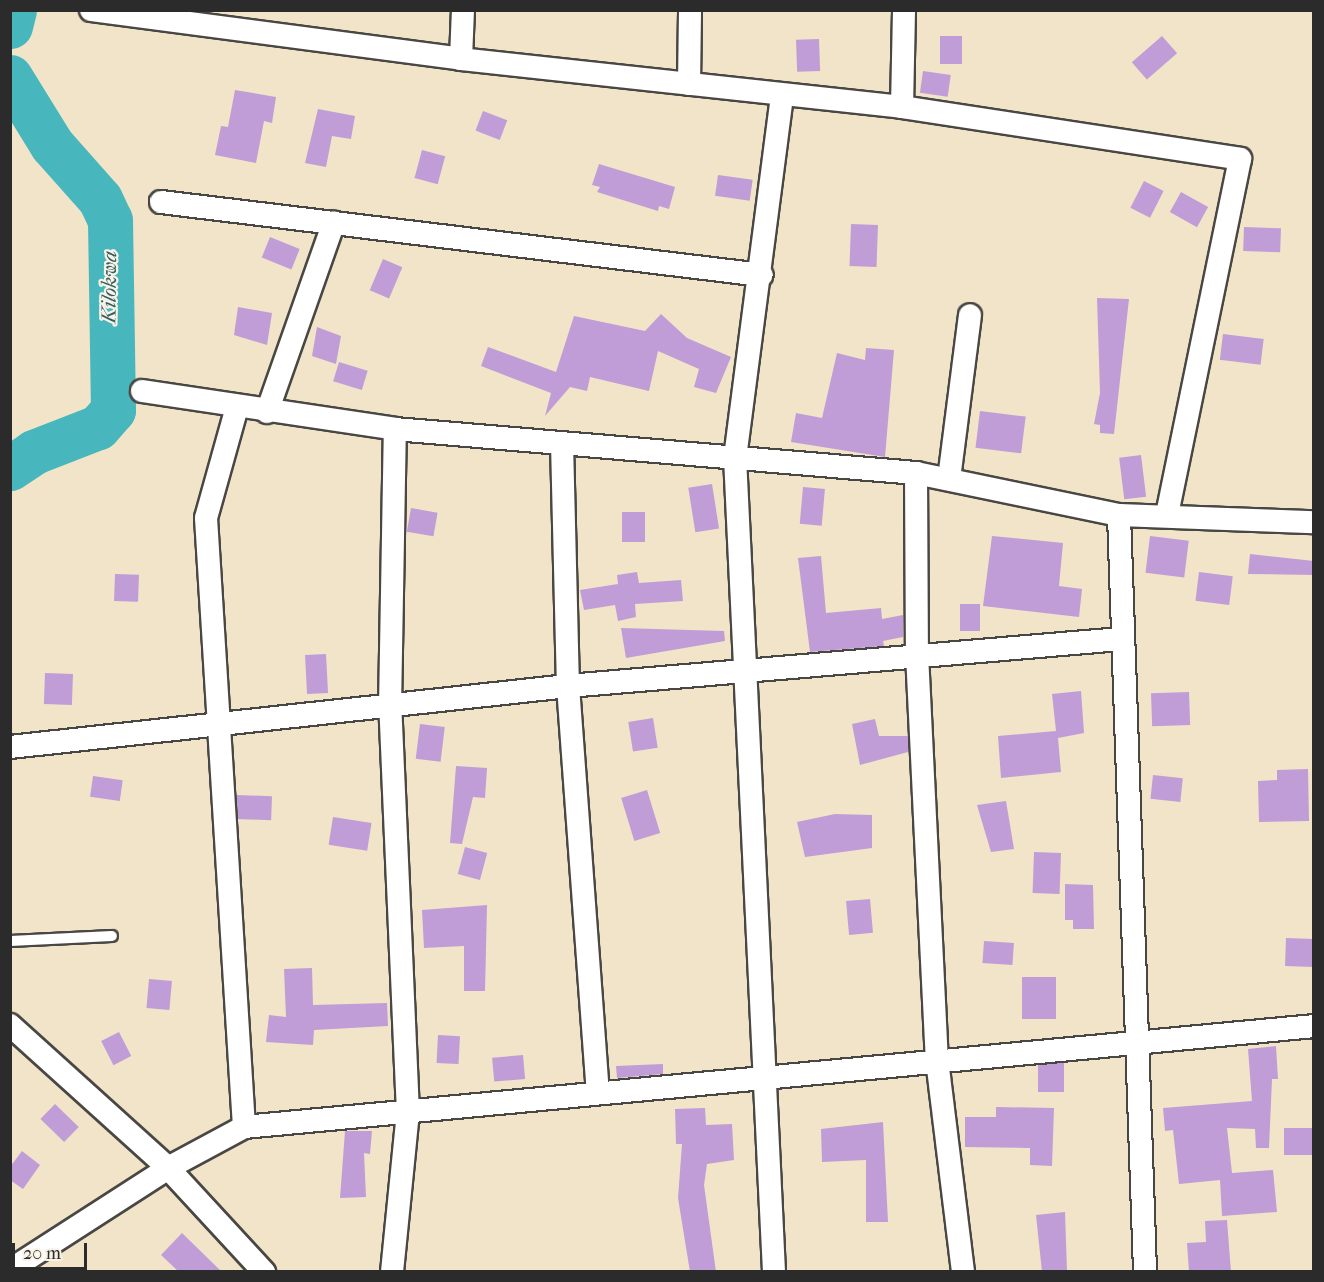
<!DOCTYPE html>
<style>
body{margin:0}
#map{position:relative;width:1324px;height:1282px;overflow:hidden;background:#f1e4c9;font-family:"IM FELL French Canon",serif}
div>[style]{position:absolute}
.river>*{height:45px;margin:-22.5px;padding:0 22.5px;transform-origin:22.5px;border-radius:22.5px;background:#47b7bd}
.building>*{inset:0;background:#c09dd7;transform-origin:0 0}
.roads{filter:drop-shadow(2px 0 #494743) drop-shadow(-2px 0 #494743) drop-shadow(0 2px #494743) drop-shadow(0 -2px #494743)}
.service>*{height:10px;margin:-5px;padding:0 5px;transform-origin:5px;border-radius:5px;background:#fff}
.minor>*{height:22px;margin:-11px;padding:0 11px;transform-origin:11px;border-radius:11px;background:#fff}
span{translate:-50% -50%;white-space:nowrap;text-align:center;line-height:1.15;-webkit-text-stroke:4.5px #f7f3e8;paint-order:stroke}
.water-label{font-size:21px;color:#355c5e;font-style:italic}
.frame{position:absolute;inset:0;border:12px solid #2b2b2b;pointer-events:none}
.scale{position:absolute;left:12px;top:1243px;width:75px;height:27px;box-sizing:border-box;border:3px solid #2b2b2b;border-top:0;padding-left:8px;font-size:18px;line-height:21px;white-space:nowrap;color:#2b2b2b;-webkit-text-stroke:4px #f7f3e8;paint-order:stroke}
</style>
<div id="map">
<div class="river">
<div style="left:10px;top:26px;width:16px;rotate:-76deg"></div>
<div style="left:10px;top:77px;width:80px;rotate:58.3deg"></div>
<div style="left:52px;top:145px;width:72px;rotate:48.4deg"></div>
<div style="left:100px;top:199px;width:23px;rotate:65deg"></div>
<div style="left:110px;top:220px;width:190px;rotate:89.1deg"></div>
<div style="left:113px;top:410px;width:23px;rotate:131deg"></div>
<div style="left:98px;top:427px;width:69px;rotate:158.7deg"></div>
<div style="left:34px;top:452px;width:29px;rotate:146deg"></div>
</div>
<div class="building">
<div style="left:940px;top:36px;width:22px;height:28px"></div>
<div style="left:1162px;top:36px;width:23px;height:40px;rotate:49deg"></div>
<div style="left:819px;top:39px;width:32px;height:23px;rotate:88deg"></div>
<div style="left:923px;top:71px;width:28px;height:22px;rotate:8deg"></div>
<div style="clip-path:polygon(235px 90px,276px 97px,272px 123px,264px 121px,256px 163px,215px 155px,221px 126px,228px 127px)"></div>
<div style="clip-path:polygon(318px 109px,355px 116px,351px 139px,332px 136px,326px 167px,305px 163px)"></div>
<div style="left:483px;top:111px;width:26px;height:21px;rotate:21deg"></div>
<div style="left:422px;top:150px;width:24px;height:29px;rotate:15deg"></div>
<div style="clip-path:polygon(599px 164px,675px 187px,669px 209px,659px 206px,658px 211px,597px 192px,600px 187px,592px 185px)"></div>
<div style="left:718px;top:175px;width:35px;height:21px;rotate:8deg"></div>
<div style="left:1144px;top:181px;width:22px;height:30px;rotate:27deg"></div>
<div style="left:1181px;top:192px;width:31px;height:23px;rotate:29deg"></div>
<div style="left:851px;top:224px;width:27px;height:42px;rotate:2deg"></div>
<div style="left:1244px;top:227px;width:37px;height:24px;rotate:2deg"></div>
<div style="left:270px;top:237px;width:32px;height:22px;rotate:22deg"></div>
<div style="left:383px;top:259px;width:21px;height:34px;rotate:23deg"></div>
<div style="clip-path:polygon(1097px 298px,1129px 299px,1114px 434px,1100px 433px,1100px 425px,1094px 424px,1100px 393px)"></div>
<div style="clip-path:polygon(238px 307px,272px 313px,267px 345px,234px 335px)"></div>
<div style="clip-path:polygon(661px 314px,687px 338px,731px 357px,716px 393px,694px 387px,699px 369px,658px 351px,649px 391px,590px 377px,587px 391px,570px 387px,545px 416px,551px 393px,481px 366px,488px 347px,556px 372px,574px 316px,645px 331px)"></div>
<div style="clip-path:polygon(317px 327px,341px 336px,336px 364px,312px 356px)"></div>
<div style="left:1223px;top:334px;width:41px;height:26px;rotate:7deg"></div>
<div style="clip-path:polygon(866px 348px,894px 350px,885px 457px,791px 442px,796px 413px,822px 418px,837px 353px,865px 360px)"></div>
<div style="left:339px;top:362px;width:30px;height:20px;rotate:17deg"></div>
<div style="left:980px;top:411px;width:46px;height:37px;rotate:7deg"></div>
<div style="left:1141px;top:455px;width:42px;height:22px;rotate:83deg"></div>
<div style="left:712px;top:484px;width:45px;height:24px;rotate:81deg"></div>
<div style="left:803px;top:487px;width:22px;height:37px;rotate:5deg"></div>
<div style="left:411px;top:508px;width:27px;height:24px;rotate:10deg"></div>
<div style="left:622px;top:512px;width:23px;height:30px"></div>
<div style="clip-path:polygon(992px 536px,1063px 543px,1059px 586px,1082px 589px,1079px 617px,983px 606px)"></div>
<div style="left:1150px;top:536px;width:39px;height:37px;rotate:7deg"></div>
<div style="clip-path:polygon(1250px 554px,1314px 561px,1314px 575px,1248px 574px)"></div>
<div style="clip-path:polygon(821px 556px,826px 613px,881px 608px,882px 619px,903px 615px,903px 637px,883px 641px,884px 646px,810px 652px,798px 558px)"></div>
<div style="clip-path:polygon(637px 572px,639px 583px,681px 580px,683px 601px,635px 604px,636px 617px,618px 621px,615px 605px,584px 610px,580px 590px,618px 584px,617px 575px)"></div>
<div style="left:1199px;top:572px;width:34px;height:29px;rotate:7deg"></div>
<div style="left:115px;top:574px;width:24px;height:27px;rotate:2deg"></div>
<div style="left:960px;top:604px;width:20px;height:27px"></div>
<div style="clip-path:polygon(621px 628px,724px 631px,725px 641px,626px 658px)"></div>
<div style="left:326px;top:654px;width:39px;height:21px;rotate:87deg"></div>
<div style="left:45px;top:673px;width:28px;height:31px;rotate:2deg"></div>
<div style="clip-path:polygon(1081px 691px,1084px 733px,1058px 738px,1061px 772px,1001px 778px,998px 736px,1056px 731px,1052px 694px)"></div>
<div style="left:1189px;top:692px;width:33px;height:38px;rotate:88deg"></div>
<div style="left:653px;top:718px;width:30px;height:25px;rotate:81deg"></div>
<div style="clip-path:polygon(875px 719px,879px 736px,908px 736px,908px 752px,860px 765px,852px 724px)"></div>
<div style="left:420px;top:724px;width:25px;height:35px;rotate:7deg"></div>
<div style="clip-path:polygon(456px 766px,487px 768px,485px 798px,473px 797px,462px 844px,450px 843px)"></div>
<div style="clip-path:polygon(1308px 769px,1309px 821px,1259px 822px,1258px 781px,1277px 780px,1277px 770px)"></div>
<div style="left:1153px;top:775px;width:30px;height:24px;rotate:6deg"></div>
<div style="left:93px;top:776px;width:30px;height:21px;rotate:8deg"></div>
<div style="left:647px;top:790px;width:45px;height:27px;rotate:73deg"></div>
<div style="left:237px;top:795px;width:35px;height:24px;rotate:2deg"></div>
<div style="clip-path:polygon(1006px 801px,1014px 849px,991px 852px,977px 805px)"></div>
<div style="clip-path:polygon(835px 814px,872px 815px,872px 848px,805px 857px,797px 822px)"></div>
<div style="left:333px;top:817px;width:39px;height:28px;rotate:9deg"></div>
<div style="left:465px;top:847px;width:23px;height:28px;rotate:15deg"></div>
<div style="left:1034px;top:852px;width:27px;height:41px;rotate:2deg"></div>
<div style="clip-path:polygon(1065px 884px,1093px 885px,1094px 929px,1073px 929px,1073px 920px,1065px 920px)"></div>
<div style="left:870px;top:899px;width:34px;height:24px;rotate:85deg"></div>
<div style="clip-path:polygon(487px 905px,485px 991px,464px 991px,464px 946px,424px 948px,422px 910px)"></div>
<div style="left:1286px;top:938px;width:28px;height:28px;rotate:2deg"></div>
<div style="left:984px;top:941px;width:30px;height:22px;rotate:4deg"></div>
<div style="clip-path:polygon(312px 968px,313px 1005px,387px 1003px,388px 1026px,314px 1030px,313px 1045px,266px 1042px,269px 1015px,286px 1017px,284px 969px)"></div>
<div style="left:1022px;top:977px;width:34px;height:42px"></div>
<div style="left:149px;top:979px;width:23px;height:29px;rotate:5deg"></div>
<div style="left:119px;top:1032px;width:27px;height:20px;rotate:63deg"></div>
<div style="left:438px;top:1035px;width:22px;height:28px;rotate:3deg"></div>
<div style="clip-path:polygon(1276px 1046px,1278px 1079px,1272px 1079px,1269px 1148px,1256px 1148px,1255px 1129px,1227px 1128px,1232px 1173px,1273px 1170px,1277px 1212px,1222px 1216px,1220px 1180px,1179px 1184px,1173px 1130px,1165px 1131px,1163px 1108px,1252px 1101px,1248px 1049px)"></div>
<div style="left:523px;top:1055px;width:24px;height:31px;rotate:85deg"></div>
<div style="left:1064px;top:1063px;width:29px;height:26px;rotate:90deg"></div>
<div style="clip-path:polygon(663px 1064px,663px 1074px,617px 1078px,616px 1066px)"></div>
<div style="left:55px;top:1104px;width:33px;height:21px;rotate:44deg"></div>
<div style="clip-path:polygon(996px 1107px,1054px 1108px,1052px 1166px,1030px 1165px,1030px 1148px,965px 1147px,965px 1117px,996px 1117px)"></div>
<div style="clip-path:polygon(705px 1108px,706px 1125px,732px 1124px,734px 1160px,707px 1164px,704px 1185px,716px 1272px,690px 1272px,678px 1198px,682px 1144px,676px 1144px,675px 1109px)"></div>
<div style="clip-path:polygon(883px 1122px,888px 1222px,866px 1222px,866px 1160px,822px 1162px,821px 1129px)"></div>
<div style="left:1314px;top:1128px;width:27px;height:30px;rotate:90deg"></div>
<div style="clip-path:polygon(345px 1131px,372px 1131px,370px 1154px,364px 1153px,366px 1197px,340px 1198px)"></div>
<div style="clip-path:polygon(22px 1151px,40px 1165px,23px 1189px,10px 1180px,10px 1167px)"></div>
<div style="clip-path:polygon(1065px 1212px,1067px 1272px,1042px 1272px,1036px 1215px)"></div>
<div style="clip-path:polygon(1227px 1220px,1231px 1272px,1189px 1272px,1187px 1243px,1206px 1242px,1205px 1221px)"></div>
<div style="clip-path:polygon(182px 1233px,222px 1272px,179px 1272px,161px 1255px)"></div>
</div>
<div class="roads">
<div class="service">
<div style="left:10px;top:941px;width:102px;rotate:-2.8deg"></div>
</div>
<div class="minor">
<div style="left:91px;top:10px;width:373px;rotate:7.5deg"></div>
<div style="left:461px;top:59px;width:444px;rotate:6.2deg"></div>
<div style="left:902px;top:107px;width:342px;rotate:8.7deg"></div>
<div style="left:1240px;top:159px;width:364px;rotate:101.6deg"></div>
<div style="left:461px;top:59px;width:49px;rotate:-87.7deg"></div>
<div style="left:689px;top:84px;width:74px;rotate:-89.2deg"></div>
<div style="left:902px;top:107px;width:97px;rotate:-88.8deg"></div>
<div style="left:161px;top:202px;width:605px;rotate:6.93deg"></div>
<div style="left:142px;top:391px;width:256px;rotate:8.5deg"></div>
<div style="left:395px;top:429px;width:523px;rotate:4.83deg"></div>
<div style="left:916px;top:473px;width:207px;rotate:11.7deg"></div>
<div style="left:1119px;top:515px;width:195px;rotate:2.1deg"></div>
<div style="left:237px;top:407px;width:115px;rotate:105.6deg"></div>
<div style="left:206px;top:518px;width:610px;rotate:86.43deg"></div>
<div style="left:267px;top:412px;width:201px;rotate:-70.6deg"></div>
<div style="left:562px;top:443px;width:243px;rotate:88.6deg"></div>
<div style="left:568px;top:686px;width:408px;rotate:85.8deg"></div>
<div style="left:916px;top:473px;width:181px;rotate:89.7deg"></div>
<div style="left:917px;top:654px;width:406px;rotate:87.2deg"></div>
<div style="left:937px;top:1060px;width:214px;rotate:83deg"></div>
<div style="left:949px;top:479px;width:165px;rotate:-82.7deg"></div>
<div style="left:1119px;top:515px;width:757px;rotate:88.03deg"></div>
<div style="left:10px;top:747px;width:561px;rotate:-6.24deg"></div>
<div style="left:568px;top:686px;width:555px;rotate:-4.86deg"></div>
<div style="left:10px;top:1025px;width:213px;rotate:42.1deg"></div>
<div style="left:168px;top:1168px;width:142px;rotate:47.3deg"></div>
<div style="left:10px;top:1270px;width:188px;rotate:-32.8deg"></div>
<div style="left:168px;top:1168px;width:86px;rotate:-28.3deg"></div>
<div style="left:244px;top:1127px;width:1075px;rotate:-5.39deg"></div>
<div style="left:392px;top:1272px;width:160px;rotate:-84.3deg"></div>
<div style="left:408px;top:1113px;width:405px;rotate:-92.5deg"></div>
<div style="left:390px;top:708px;width:279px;rotate:-89deg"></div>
<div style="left:774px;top:1272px;width:815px;rotate:-92.74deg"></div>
<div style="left:735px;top:458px;width:364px;rotate:-82.6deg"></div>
</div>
</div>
<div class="water-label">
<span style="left:109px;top:287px;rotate:-89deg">Kilokwa</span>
</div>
<div class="frame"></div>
<div class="scale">20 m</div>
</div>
